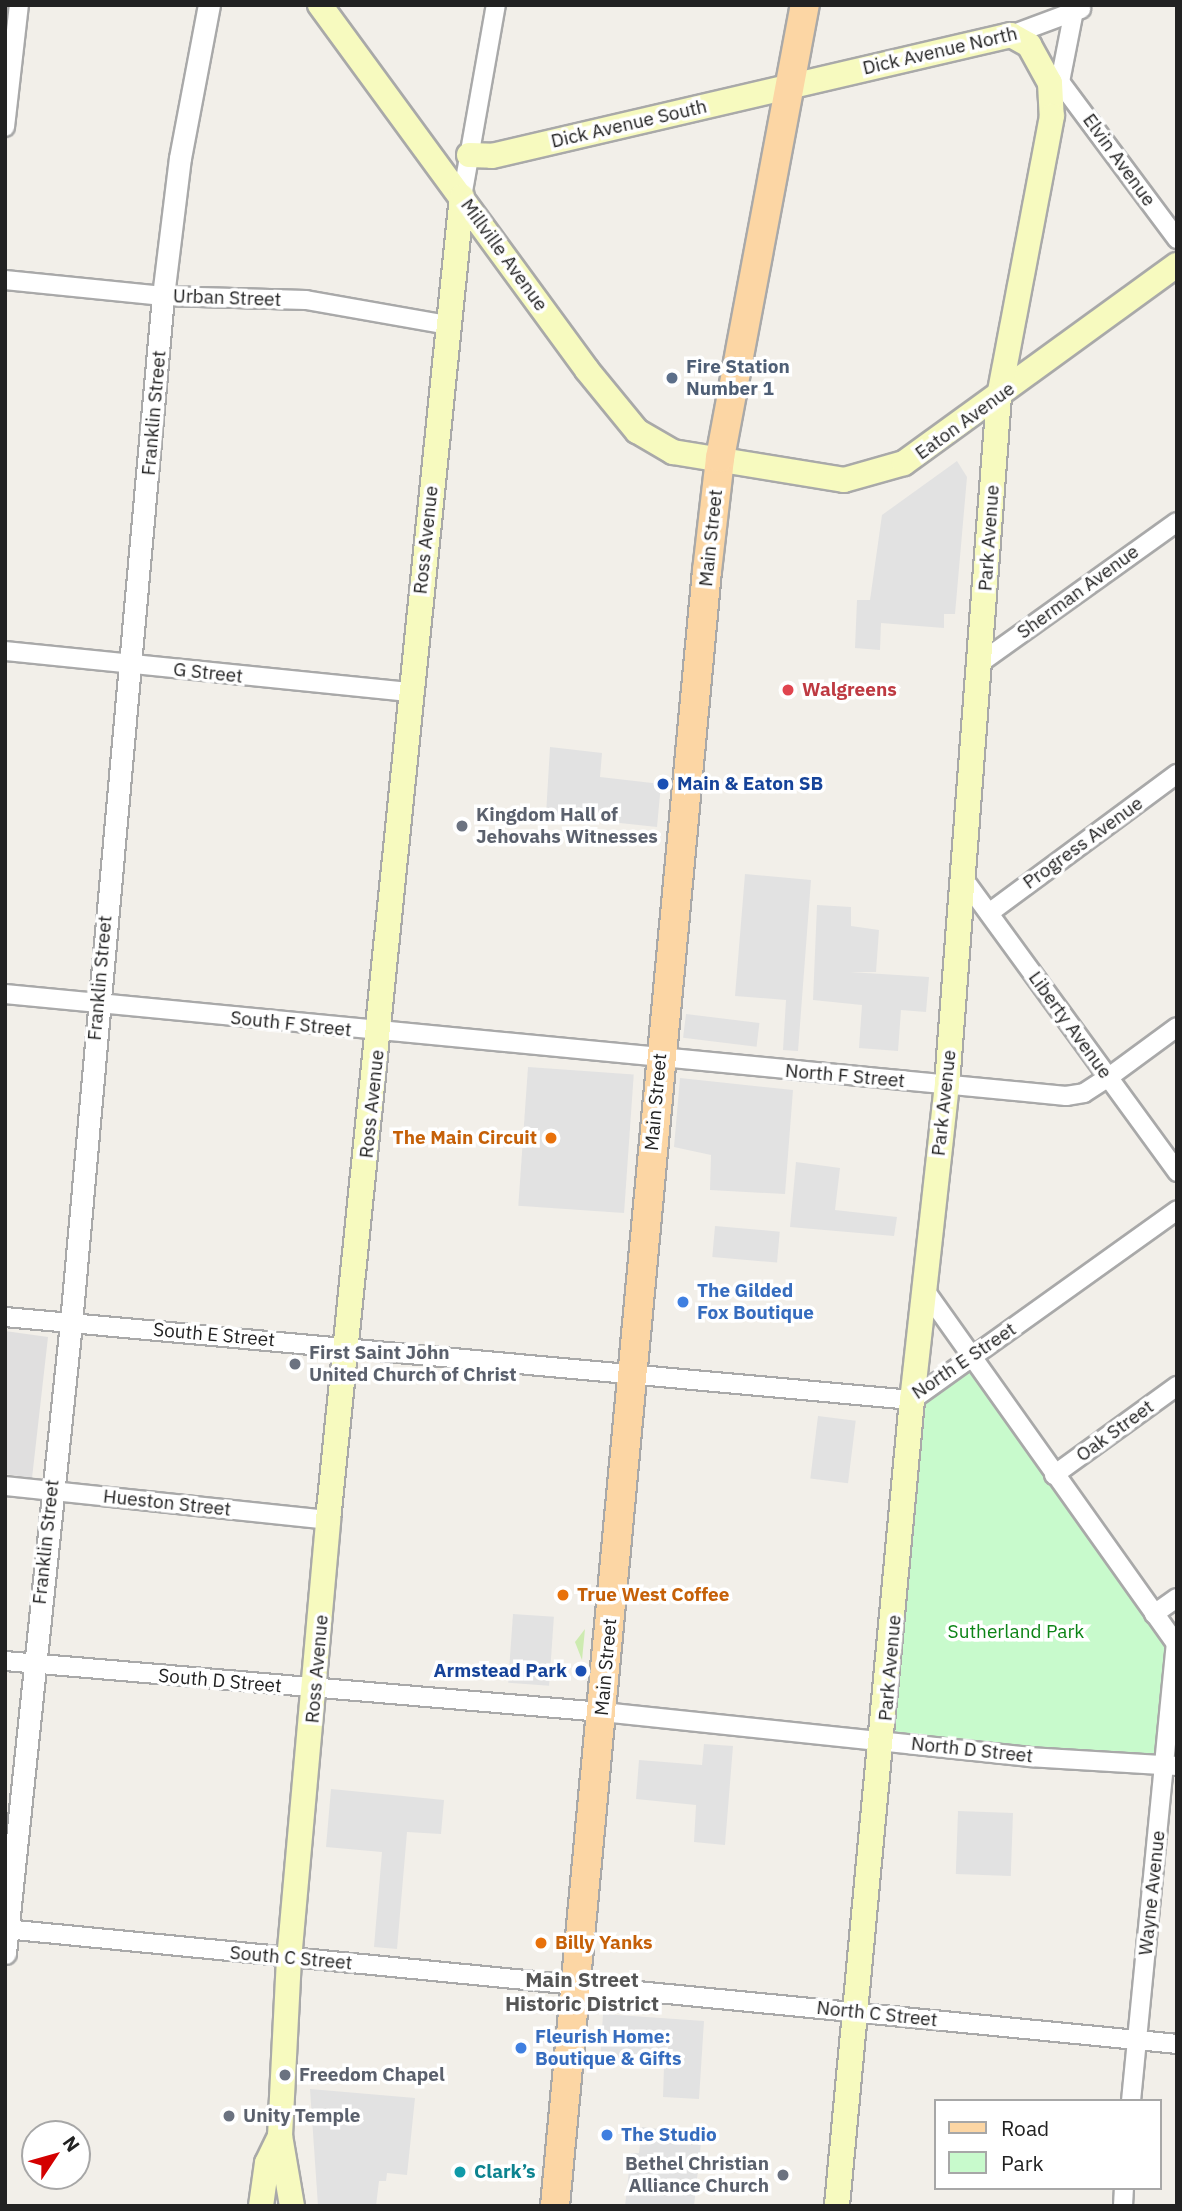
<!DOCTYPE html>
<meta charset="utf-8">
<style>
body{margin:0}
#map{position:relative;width:1182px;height:2211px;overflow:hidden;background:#f2efe9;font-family:"IBM Plex Sans",sans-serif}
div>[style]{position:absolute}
.residential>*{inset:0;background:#e0dfdf}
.grass>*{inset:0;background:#cdebb0}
.park>*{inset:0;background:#c8facc}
.parking>*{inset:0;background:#e2e2e2;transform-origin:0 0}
.roads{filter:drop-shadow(2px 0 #a9a9a9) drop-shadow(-2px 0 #a9a9a9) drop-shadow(0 2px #a9a9a9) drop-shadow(0 -2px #a9a9a9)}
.minor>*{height:18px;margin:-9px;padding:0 9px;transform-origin:9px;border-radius:9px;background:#fff}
.tertiary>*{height:21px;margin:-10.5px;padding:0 10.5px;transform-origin:10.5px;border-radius:10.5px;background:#fff}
.secondary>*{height:24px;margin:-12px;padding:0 12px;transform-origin:12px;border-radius:12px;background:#f7fabf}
.primary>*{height:28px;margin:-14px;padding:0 14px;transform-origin:14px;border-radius:14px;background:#fcd6a4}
.dots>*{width:19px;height:19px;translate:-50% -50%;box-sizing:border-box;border:4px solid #fff;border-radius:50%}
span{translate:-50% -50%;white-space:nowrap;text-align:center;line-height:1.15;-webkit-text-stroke:7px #fff;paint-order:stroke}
.street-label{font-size:19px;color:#222}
.service-label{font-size:19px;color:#4e5e75;font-weight:700}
.left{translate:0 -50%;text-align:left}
.health-label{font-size:19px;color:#be3a42;font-weight:700}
.transit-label{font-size:19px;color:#164399;font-weight:700}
.right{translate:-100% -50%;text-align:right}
.worship-label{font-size:19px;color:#5b616d;font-weight:700}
.food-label{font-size:19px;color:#c56008;font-weight:700}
.shop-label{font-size:19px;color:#366cbe;font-weight:700}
.park-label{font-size:19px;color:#0c8416}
.culture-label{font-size:19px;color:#0d838f;font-weight:700}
.neighbourhood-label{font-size:21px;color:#555;font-weight:700}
.frame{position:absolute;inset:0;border:7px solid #222;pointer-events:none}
.legend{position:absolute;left:934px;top:2099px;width:228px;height:91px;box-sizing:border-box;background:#fff;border:2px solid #a7a7a7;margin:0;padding:9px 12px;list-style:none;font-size:21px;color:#222}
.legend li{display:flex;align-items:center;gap:14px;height:35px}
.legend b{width:35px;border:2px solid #a7a7a7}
.north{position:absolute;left:21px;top:2120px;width:70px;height:70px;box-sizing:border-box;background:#fff;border:2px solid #a7a7a7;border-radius:50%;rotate:54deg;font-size:19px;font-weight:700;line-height:28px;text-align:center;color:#222}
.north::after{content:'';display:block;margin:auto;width:24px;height:32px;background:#d40000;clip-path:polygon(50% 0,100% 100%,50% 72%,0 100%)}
</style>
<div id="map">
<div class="residential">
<div style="clip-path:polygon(5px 1331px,48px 1337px,32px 1478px,5px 1474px)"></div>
</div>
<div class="grass">
<div style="clip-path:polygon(585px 1629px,582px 1660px,575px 1642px)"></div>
</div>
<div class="park">
<div style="clip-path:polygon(971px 1358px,1176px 1644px,1165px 1765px,884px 1740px,912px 1400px)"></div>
</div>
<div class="parking">
<div style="clip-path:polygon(957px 461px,967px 477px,955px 614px,944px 614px,944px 628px,881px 623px,880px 650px,855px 648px,857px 600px,870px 600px,882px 515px)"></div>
<div style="clip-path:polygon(550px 747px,602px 753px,600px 777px,661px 784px,657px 827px,546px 815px)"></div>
<div style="clip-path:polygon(745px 874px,811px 880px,798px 1051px,783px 1050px,786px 1000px,735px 996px)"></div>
<div style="clip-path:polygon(817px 905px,851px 907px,851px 926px,879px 930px,876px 972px,850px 972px,929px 977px,926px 1012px,901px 1010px,898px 1051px,859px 1048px,862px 1005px,813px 1000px)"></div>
<div style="left:686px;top:1014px;width:74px;height:24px;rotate:7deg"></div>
<div style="left:528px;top:1067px;width:106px;height:139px;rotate:4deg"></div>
<div style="clip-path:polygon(680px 1078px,793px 1090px,785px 1194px,710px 1190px,711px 1155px,674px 1147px)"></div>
<div style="clip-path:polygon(796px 1162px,840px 1168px,835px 1210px,897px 1217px,894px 1236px,790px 1227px)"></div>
<div style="left:715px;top:1226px;width:65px;height:31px;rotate:5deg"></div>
<div style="left:818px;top:1416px;width:38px;height:63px;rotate:7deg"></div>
<div style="left:513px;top:1614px;width:41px;height:69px;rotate:4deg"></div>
<div style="clip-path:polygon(704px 1744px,733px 1746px,725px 1845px,694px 1842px,696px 1805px,636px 1799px,639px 1760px,702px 1765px)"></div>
<div style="clip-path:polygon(331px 1789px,444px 1800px,441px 1834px,407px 1832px,397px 1949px,374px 1947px,382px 1852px,326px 1847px)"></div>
<div style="left:958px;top:1811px;width:55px;height:63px;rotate:2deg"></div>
<div style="clip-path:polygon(603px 2014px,704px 2021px,699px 2099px,663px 2097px,664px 2067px,600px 2063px)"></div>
<div style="clip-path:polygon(310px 2089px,415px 2098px,407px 2175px,387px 2173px,386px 2181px,379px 2181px,376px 2206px,318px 2206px)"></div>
<div style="clip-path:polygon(642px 2127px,702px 2134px,694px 2206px,625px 2206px,631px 2153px,639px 2153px)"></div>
</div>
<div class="roads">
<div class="minor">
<div style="left:1011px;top:35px;width:75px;rotate:-20.4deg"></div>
<div style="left:1060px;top:82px;width:196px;rotate:53.3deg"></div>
<div style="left:1058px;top:92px;width:89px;rotate:-78.9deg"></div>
<div style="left:5px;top:127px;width:123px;rotate:-83.5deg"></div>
<div style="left:462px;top:197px;width:195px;rotate:-80deg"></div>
<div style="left:5px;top:280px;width:159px;rotate:5.8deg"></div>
<div style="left:163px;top:296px;width:143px;rotate:1.6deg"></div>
<div style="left:306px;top:300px;width:144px;rotate:10deg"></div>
<div style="left:5px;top:651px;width:407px;rotate:5.8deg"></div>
<div style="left:980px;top:663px;width:242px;rotate:-35.6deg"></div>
<div style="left:963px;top:878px;width:364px;rotate:53.9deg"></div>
<div style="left:989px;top:913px;width:234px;rotate:-36.5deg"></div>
<div style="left:5px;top:994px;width:1066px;rotate:5.49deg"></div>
<div style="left:1066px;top:1096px;width:18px;rotate:-9deg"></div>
<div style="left:1084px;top:1093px;width:30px;rotate:-33deg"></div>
<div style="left:1109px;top:1077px;width:84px;rotate:-36.3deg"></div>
<div style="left:924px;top:1289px;width:437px;rotate:54.6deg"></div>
<div style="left:5px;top:1317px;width:911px;rotate:5.23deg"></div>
<div style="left:912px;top:1400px;width:326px;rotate:-35.6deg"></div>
<div style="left:1054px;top:1475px;width:152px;rotate:-35.9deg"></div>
<div style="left:5px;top:1486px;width:325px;rotate:6deg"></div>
<div style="left:1154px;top:1614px;width:28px;rotate:-35deg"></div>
<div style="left:5px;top:1661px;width:599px;rotate:4.88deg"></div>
<div style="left:602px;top:1712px;width:429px;rotate:6deg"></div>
<div style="left:1029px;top:1757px;width:148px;rotate:3.5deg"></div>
<div style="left:5px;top:1929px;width:1178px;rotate:5.6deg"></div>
<div style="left:1131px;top:2101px;width:459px;rotate:-84.4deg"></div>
<div style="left:1123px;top:2206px;width:18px;rotate:-87deg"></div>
</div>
<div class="tertiary">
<div style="left:5px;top:1953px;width:633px;rotate:-84.02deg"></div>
<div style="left:71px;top:1323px;width:1031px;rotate:-84.88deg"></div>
<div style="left:163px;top:296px;width:139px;rotate:-83deg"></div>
<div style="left:180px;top:158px;width:156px;rotate:-79.3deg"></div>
</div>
<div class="secondary">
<div style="left:320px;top:5px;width:452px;rotate:53.8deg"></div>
<div style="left:587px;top:370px;width:79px;rotate:50.7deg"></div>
<div style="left:637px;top:431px;width:42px;rotate:30.3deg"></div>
<div style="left:673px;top:452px;width:173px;rotate:9.3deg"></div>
<div style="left:844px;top:480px;width:62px;rotate:-15.8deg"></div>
<div style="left:904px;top:463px;width:337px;rotate:-36deg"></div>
<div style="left:469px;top:155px;width:23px;rotate:2deg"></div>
<div style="left:492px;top:156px;width:533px;rotate:-13.12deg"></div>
<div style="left:1011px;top:35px;width:21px;rotate:29deg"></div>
<div style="left:1029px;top:45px;width:43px;rotate:61.1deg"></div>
<div style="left:1050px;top:83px;width:33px;rotate:87deg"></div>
<div style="left:1052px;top:116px;width:285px;rotate:100.7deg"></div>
<div style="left:999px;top:396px;width:690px;rotate:94.32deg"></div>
<div style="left:947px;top:1084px;width:318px;rotate:96.3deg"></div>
<div style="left:912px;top:1400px;width:809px;rotate:95.32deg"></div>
<div style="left:261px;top:2206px;width:43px;rotate:-82.1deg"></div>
<div style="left:267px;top:2163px;width:30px;rotate:-64deg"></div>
<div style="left:292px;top:2206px;width:71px;rotate:-99.7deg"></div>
<div style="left:280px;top:2136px;width:176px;rotate:-87.1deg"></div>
<div style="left:289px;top:1960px;width:442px;rotate:-84.9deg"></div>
<div style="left:328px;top:1520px;width:1330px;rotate:-84.22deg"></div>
</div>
<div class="primary">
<div style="left:555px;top:2206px;width:1642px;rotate:-84.69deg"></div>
<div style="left:707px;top:571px;width:114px;rotate:-83.4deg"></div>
<div style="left:720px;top:458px;width:461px;rotate:-79.4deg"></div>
</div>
</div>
<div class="dots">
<div style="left:672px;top:378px;background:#5c6f8a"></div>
<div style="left:788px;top:690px;background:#e0444e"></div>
<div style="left:663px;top:784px;background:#1a4fb4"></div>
<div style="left:462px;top:826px;background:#6b7280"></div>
<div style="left:551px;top:1138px;background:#e8710a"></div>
<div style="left:683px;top:1302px;background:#3f7fe0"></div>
<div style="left:295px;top:1364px;background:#6b7280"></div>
<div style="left:563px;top:1595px;background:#e8710a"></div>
<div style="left:581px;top:1671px;background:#1a4fb4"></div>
<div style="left:541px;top:1943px;background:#e8710a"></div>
<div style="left:521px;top:2048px;background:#3f7fe0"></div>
<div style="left:285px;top:2075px;background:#6b7280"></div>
<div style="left:229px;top:2116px;background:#6b7280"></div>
<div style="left:607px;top:2135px;background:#3f7fe0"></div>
<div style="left:460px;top:2172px;background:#0f9aa8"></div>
<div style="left:783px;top:2175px;background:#6b7280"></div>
</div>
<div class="street-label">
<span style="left:940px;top:51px;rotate:-13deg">Dick Avenue North</span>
<span style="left:629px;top:124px;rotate:-13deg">Dick Avenue South</span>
<span style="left:1119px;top:160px;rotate:54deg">Elvin Avenue</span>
<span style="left:504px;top:255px;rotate:54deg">Millville Avenue</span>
<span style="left:227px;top:298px;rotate:2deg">Urban Street</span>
<span style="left:154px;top:413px;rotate:-85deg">Franklin Street</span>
<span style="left:965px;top:421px;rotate:-36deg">Eaton Avenue</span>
<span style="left:711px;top:538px;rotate:-84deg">Main Street</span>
<span style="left:989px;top:538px;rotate:-86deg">Park Avenue</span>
<span style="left:426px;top:540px;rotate:-84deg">Ross Avenue</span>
<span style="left:1078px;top:592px;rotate:-36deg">Sherman Avenue</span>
<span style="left:208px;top:673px;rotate:6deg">G Street</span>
<span style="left:1083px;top:843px;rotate:-36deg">Progress Avenue</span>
<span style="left:100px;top:978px;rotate:-85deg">Franklin Street</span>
<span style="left:291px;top:1024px;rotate:6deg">South F Street</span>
<span style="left:1070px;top:1025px;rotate:54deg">Liberty Avenue</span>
<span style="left:845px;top:1076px;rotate:5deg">North F Street</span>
<span style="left:656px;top:1102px;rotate:-85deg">Main Street</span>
<span style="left:944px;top:1103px;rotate:-84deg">Park Avenue</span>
<span style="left:372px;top:1104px;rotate:-84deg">Ross Avenue</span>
<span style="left:214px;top:1335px;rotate:5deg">South E Street</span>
<span style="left:964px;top:1361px;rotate:-34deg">North E Street</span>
<span style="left:1115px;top:1431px;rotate:-36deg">Oak Street</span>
<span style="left:167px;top:1503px;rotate:6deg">Hueston Street</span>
<span style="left:46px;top:1542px;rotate:-84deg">Franklin Street</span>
<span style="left:606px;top:1667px;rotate:-85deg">Main Street</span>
<span style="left:890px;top:1668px;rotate:-85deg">Park Avenue</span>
<span style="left:317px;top:1669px;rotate:-85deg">Ross Avenue</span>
<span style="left:220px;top:1681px;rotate:5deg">South D Street</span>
<span style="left:972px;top:1750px;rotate:6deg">North D Street</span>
<span style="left:1152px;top:1893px;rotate:-84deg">Wayne Avenue</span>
<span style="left:291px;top:1958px;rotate:5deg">South C Street</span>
<span style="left:877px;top:2014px;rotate:6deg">North C Street</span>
</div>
<div class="service-label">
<span class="left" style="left:686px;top:378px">Fire Station<br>Number 1</span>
</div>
<div class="health-label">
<span class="left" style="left:802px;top:690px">Walgreens</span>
</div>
<div class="transit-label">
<span class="left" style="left:677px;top:784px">Main &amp; Eaton SB</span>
<span class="right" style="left:567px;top:1671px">Armstead Park</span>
</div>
<div class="worship-label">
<span class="left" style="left:476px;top:826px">Kingdom Hall of<br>Jehovahs Witnesses</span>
<span class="left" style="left:309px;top:1364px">First Saint John<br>United Church of Christ</span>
<span class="left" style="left:299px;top:2075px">Freedom Chapel</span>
<span class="left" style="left:243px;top:2116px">Unity Temple</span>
<span class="right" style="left:769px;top:2175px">Bethel Christian<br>Alliance Church</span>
</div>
<div class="food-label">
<span class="right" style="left:537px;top:1138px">The Main Circuit</span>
<span class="left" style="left:577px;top:1595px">True West Coffee</span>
<span class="left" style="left:555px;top:1943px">Billy Yanks</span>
</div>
<div class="shop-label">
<span class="left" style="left:697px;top:1302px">The Gilded<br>Fox Boutique</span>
<span class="left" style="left:535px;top:2048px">Fleurish Home:<br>Boutique &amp; Gifts</span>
<span class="left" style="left:621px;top:2135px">The Studio</span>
</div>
<div class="park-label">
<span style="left:1016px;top:1632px">Sutherland Park</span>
</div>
<div class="culture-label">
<span class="left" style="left:474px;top:2172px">Clark’s</span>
</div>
<div class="neighbourhood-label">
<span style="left:582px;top:1991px">Main Street<br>Historic District</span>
</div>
<div class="frame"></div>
<ul class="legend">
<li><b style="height:9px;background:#fcd6a4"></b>Road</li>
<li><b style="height:19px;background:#c8facc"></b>Park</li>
</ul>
<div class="north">N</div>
</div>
